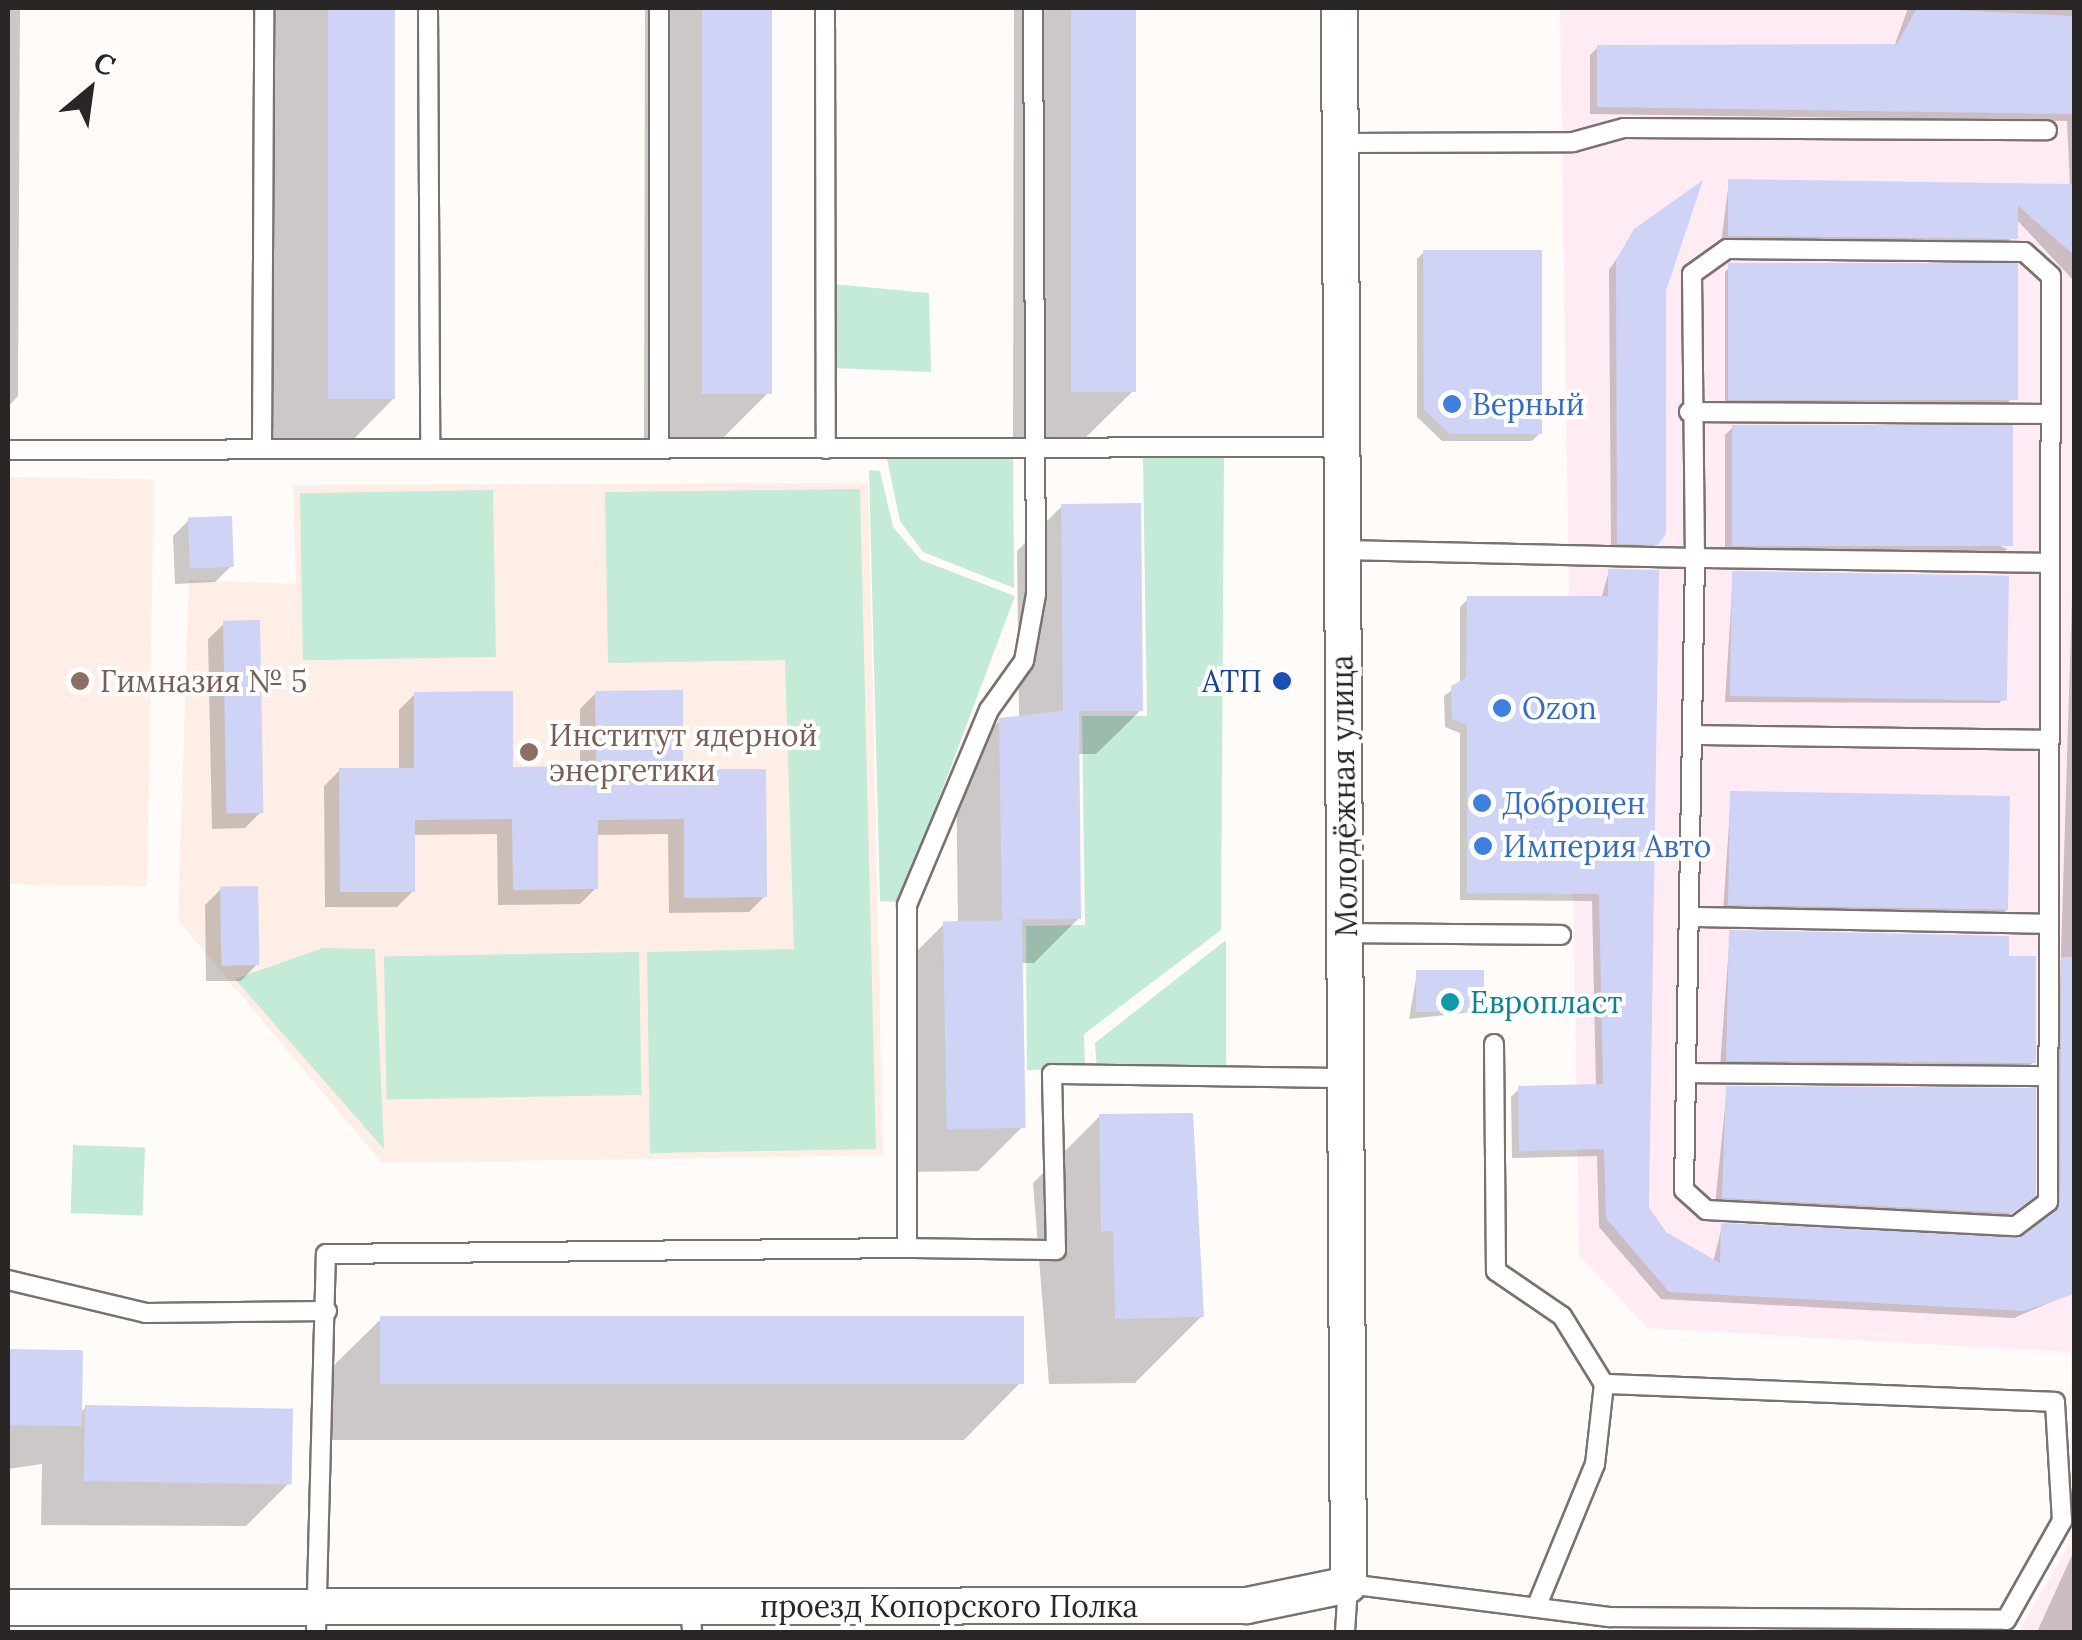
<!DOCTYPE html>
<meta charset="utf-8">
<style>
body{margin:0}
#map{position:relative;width:2082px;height:1640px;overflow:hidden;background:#fefbf9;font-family:Lora,serif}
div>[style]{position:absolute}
.industrial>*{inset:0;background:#ffebf4}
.built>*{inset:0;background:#feeee5;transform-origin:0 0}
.green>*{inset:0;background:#c4ead8;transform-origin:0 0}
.shadow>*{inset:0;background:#0003}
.building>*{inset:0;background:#cfd3f5;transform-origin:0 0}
.roads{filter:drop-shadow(2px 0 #7a726f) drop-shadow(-2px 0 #7a726f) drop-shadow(0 2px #7a726f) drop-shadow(0 -2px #7a726f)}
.lane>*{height:18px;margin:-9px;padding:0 9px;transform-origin:9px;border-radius:9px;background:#fff}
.street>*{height:35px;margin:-17.5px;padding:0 17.5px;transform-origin:17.5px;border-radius:17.5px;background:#fff}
.dots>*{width:28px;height:28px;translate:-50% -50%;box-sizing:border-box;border:5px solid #fff;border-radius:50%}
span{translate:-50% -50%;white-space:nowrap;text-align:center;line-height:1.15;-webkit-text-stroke:8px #fff;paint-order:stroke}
.shop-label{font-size:30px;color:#366cbe}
.left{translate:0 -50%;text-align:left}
.education-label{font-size:30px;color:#785e54}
.transit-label{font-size:30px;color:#164399}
.right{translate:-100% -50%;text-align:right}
.street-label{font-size:30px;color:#292625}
.culture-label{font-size:30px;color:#0d838f}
.frame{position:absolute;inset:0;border:10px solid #292625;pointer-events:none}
.north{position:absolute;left:40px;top:40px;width:100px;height:100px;-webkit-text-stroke:8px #fff;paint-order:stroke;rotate:29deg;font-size:28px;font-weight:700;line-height:40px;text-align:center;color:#292625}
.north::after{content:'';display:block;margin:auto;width:35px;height:45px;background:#292625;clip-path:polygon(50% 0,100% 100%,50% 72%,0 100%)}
</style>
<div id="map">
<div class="industrial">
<div style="clip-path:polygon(1560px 8px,2074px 8px,2074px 1632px,2018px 1632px,2070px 1543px,2071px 1352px,1648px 1328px,1579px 1255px)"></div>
</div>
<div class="built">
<div style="left:8px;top:477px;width:146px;height:407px;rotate:1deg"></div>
<div style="clip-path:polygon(868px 483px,883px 1155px,382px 1163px,178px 920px,189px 580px,296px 584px,293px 485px)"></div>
</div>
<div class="green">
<div style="clip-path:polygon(832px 284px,929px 293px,931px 372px,833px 368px)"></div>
<div style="clip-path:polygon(886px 454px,1013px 454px,1014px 588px,923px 552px,900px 521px)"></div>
<div style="clip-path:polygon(1143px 457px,1224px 457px,1221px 930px,1084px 1034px,1085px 1069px,1027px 1070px,1026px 926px,1085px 925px,1082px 716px,1147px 716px)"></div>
<div style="clip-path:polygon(869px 470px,880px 471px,893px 527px,921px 560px,1015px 596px,900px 902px,880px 901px)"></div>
<div style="clip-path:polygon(860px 489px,876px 1149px,650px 1153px,647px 952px,794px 949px,785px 660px,608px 663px,605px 492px)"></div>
<div style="left:493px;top:490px;width:167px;height:193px;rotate:89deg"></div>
<div style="clip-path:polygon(1226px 940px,1226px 1070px,1097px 1071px,1095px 1043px)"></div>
<div style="clip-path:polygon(323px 948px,375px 949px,384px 1149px,235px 979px)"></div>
<div style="left:639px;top:952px;width:143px;height:255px;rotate:89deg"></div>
<div style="left:73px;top:1145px;width:72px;height:68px;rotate:2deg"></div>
</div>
<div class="shadow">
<div style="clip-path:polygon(8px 8px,20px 8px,18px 396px,8px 407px)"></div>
<div style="clip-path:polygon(268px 8px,393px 8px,395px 397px,338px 455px,271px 456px)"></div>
<div style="clip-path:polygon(645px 8px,769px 8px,768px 393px,710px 451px,644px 450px)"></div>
<div style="clip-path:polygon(1014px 8px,1133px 8px,1132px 392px,1074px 449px,1013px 449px)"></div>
<div style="clip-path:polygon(1908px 8px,2074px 8px,2074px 281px,2016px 219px,2008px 246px,1721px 243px,1729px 181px,2070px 186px,2067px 121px,1590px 114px,1590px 55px,1598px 47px,1894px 47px)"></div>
<div style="clip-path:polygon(1636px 231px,1664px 291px,1657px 543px,1649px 551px,1611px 550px,1609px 270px)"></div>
<div style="clip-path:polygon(1424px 252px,1540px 433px,1532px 441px,1442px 441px,1417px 417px,1417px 259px)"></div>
<div style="clip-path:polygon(1732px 264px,2010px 400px,2003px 408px,1725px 406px,1725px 272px)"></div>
<div style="clip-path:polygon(1733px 427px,2007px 549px,1999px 556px,1725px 552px,1725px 435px)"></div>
<div style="clip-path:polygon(1062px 506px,1141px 710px,1096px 754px,1077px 754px,1079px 918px,1034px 963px,1020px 963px,1022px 1127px,978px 1171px,902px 1172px,899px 969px,944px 924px,958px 924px,956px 765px,1000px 720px,1019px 718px,1017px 551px)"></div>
<div style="clip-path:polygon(189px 520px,231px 566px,215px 582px,175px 584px,173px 536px)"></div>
<div style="clip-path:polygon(2074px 530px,2074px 1292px,2014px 1318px,1661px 1299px,1599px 1227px,1597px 1156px,1512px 1158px,1511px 1097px,1519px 1089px,1596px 1087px,1592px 901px,1460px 900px,1460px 733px,1445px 727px,1444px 696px,1460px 684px,1460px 607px,1468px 599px,1601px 599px,1609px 571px,1646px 1208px,1665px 1234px,1713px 1263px,1722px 1226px,2016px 1241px,2053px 1215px)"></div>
<div style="clip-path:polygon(1733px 574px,2007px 696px,1999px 703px,1725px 702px)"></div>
<div style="clip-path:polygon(225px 623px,261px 812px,245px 828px,212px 829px,208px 639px)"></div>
<div style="clip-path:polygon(596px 693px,681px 772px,765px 896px,749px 912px,669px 913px,668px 834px,596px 835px,596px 888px,580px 904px,498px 905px,497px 834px,413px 835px,413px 891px,397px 907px,325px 907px,324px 786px,340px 770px,399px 770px,399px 710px,415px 694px,510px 770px,580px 769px,580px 709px)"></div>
<div style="clip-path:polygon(1731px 794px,2007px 910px,1999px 917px,1723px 912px)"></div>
<div style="clip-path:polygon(221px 889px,257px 964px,241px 981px,206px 981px,205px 905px)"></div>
<div style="clip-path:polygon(1730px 933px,2006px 959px,2033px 1062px,2026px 1070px,1720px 1067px)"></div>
<div style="clip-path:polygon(1417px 973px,1481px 1011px,1409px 1019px)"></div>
<div style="clip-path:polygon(1727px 1088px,2025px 1203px,2002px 1220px,1715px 1205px)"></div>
<div style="clip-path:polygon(1100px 1116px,1202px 1316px,1135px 1383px,1049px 1384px,1033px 1183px)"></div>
<div style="clip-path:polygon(381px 1319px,1021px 1382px,964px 1440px,323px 1440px,323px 1376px)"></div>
<div style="clip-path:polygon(8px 1352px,81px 1353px,80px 1413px,86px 1407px,290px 1482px,246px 1526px,41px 1525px,42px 1464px,8px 1469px)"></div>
<div style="clip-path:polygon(2074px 1371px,2074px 1632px,2037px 1632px,2073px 1553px)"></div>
</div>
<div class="building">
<div style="left:328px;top:8px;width:67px;height:391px"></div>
<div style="left:702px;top:8px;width:70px;height:386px"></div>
<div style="left:1071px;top:8px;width:65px;height:384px"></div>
<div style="clip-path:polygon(1917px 8px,2074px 16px,2074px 114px,1597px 107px,1597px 45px,1897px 44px)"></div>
<div style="clip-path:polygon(1728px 179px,2074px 184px,2074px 255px,2018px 206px,2018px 239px,1728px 236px)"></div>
<div style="clip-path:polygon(1703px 180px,1666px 291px,1666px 534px,1658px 545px,1617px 544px,1616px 260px,1634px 229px)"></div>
<div style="clip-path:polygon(1423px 250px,1542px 250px,1542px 434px,1450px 434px,1424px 410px)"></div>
<div style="left:1728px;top:263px;width:290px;height:137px"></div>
<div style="left:1732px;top:425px;width:281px;height:121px"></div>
<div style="clip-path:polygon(1141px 503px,1143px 711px,1079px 711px,1081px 919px,1002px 920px,999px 718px,1063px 711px,1061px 504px)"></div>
<div style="left:232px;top:516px;width:51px;height:44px;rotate:88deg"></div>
<div style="clip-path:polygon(1608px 569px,1659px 570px,1649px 1207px,1666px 1232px,1720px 1263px,1721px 1223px,2024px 1236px,2060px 1203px,2061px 957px,2074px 957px,2074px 1294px,2024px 1311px,1669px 1292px,1606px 1218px,1604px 1149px,1519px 1151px,1518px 1086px,1603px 1084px,1599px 894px,1467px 893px,1467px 725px,1452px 719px,1451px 686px,1466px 678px,1467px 596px,1608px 596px)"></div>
<div style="left:1732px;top:571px;width:277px;height:125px;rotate:1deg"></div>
<div style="left:260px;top:620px;width:193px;height:37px;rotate:89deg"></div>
<div style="clip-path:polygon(683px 690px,683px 769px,766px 769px,767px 897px,684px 898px,684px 819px,598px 820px,598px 889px,513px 890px,512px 819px,415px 820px,415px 892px,340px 892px,339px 768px,414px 768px,414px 692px,513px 691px,513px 767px,596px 766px,595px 691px)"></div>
<div style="left:1730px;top:791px;width:280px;height:114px;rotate:1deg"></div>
<div style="left:258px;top:886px;width:79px;height:38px;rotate:89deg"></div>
<div style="left:1022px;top:920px;width:208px;height:79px;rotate:89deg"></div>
<div style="clip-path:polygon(1729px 930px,2009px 936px,2009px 956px,2036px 956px,2036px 1063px,1726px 1061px)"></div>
<div style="left:1484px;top:970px;width:42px;height:68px;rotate:90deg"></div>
<div style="clip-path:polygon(1726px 1086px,2036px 1088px,2036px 1196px,2012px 1213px,1722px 1198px)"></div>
<div style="clip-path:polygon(1193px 1113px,1204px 1317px,1115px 1319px,1113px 1231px,1101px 1232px,1099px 1114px)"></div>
<div style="left:380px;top:1316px;width:644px;height:68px"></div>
<div style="left:8px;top:1349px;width:75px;height:76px;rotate:1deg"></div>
<div style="left:85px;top:1405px;width:208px;height:76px;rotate:1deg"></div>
</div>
<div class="roads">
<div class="lane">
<div style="left:428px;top:8px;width:436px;rotate:89.7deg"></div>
<div style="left:825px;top:8px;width:441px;rotate:89.9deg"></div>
<div style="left:1340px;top:143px;width:233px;rotate:-0.2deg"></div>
<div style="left:1573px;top:142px;width:53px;rotate:-15.4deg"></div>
<div style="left:1624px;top:128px;width:423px;rotate:0.3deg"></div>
<div style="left:1689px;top:412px;width:355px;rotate:0.3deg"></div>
<div style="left:262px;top:448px;width:440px;rotate:-89.7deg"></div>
<div style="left:659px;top:449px;width:441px;rotate:-90deg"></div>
<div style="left:8px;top:450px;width:1333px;rotate:-0.13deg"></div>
<div style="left:1342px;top:550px;width:353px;rotate:1.3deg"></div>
<div style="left:1695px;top:558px;width:632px;rotate:91deg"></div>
<div style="left:1684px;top:1190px;width:30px;rotate:42deg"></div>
<div style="left:1706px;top:1210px;width:310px;rotate:3deg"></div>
<div style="left:2016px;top:1226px;width:40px;rotate:-37deg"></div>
<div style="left:2048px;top:1202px;width:926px;rotate:-89.81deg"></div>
<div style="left:2051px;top:276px;width:36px;rotate:-138deg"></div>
<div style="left:2024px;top:252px;width:297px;rotate:-179.4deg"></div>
<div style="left:1727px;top:249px;width:43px;rotate:144.5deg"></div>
<div style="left:1692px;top:274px;width:284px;rotate:89.4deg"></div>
<div style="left:1695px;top:558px;width:351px;rotate:0.8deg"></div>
<div style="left:1692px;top:735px;width:356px;rotate:0.8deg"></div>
<div style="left:1693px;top:917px;width:353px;rotate:1.1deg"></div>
<div style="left:1346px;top:933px;width:215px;rotate:0.5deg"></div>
<div style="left:1494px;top:1044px;width:227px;rotate:89.5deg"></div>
<div style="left:1496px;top:1271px;width:80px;rotate:34.3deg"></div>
<div style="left:1562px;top:1316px;width:80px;rotate:58.3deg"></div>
<div style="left:1687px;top:1073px;width:360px;rotate:0.5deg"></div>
<div style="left:907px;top:1248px;width:149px;rotate:0.8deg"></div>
<div style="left:1056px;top:1250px;width:176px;rotate:-91.3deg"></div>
<div style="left:1052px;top:1074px;width:295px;rotate:0.8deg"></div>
<div style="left:8px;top:1280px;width:142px;rotate:13.4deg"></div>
<div style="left:146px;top:1313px;width:181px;rotate:-0.6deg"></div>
<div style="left:690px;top:1607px;width:25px;rotate:85deg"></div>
<div style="left:316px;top:1632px;width:378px;rotate:-88.5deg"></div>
<div style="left:326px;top:1254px;width:581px;rotate:-0.59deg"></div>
<div style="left:907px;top:1248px;width:343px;rotate:-90deg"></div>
<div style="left:907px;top:905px;width:212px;rotate:-67.2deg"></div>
<div style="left:989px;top:710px;width:60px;rotate:-54.5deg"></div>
<div style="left:1024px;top:661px;width:68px;rotate:-79.8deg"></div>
<div style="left:1036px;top:594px;width:586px;rotate:-90.29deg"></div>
<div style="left:1345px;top:1632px;width:48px;rotate:-86.4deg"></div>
<div style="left:1348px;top:1584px;width:265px;rotate:7.2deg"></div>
<div style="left:1611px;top:1617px;width:395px;rotate:0.4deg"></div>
<div style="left:2006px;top:1620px;width:114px;rotate:-60.5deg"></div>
<div style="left:2062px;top:1521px;width:119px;rotate:-93.4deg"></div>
<div style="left:2055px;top:1402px;width:451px;rotate:-177.7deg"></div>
<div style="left:1604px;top:1384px;width:81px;rotate:96.4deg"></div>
<div style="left:1595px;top:1464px;width:150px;rotate:112.3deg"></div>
</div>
<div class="street">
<div style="left:8px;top:1607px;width:1238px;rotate:-0.09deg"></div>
<div style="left:1246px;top:1605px;width:104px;rotate:-11.6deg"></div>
<div style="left:1348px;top:1584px;width:1576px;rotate:-90.33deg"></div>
</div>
</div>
<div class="dots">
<div style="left:1452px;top:404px;background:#3f7fe0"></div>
<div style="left:80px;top:681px;background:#8d6e63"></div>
<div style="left:1282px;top:681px;background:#1a4fb4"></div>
<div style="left:1502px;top:708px;background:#3f7fe0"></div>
<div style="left:529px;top:752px;background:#8d6e63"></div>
<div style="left:1482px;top:803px;background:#3f7fe0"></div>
<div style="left:1483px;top:846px;background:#3f7fe0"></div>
<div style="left:1450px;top:1002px;background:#0f9aa8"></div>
</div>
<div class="shop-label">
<span class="left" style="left:1472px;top:404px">Верный</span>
<span class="left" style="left:1522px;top:708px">Ozon</span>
<span class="left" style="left:1502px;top:803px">Доброцен</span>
<span class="left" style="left:1503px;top:846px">Империя Авто</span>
</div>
<div class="education-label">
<span class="left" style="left:100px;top:681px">Гимназия № 5</span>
<span class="left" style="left:549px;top:752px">Институт ядерной<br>энергетики</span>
</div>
<div class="transit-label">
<span class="right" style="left:1262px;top:681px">АТП</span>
</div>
<div class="street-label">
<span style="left:1344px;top:796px;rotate:-91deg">Молодёжная улица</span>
<span style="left:949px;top:1606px">проезд Копорского Полка</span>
</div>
<div class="culture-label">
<span class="left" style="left:1470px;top:1002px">Европласт</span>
</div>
<div class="frame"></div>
<div class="north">С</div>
</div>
